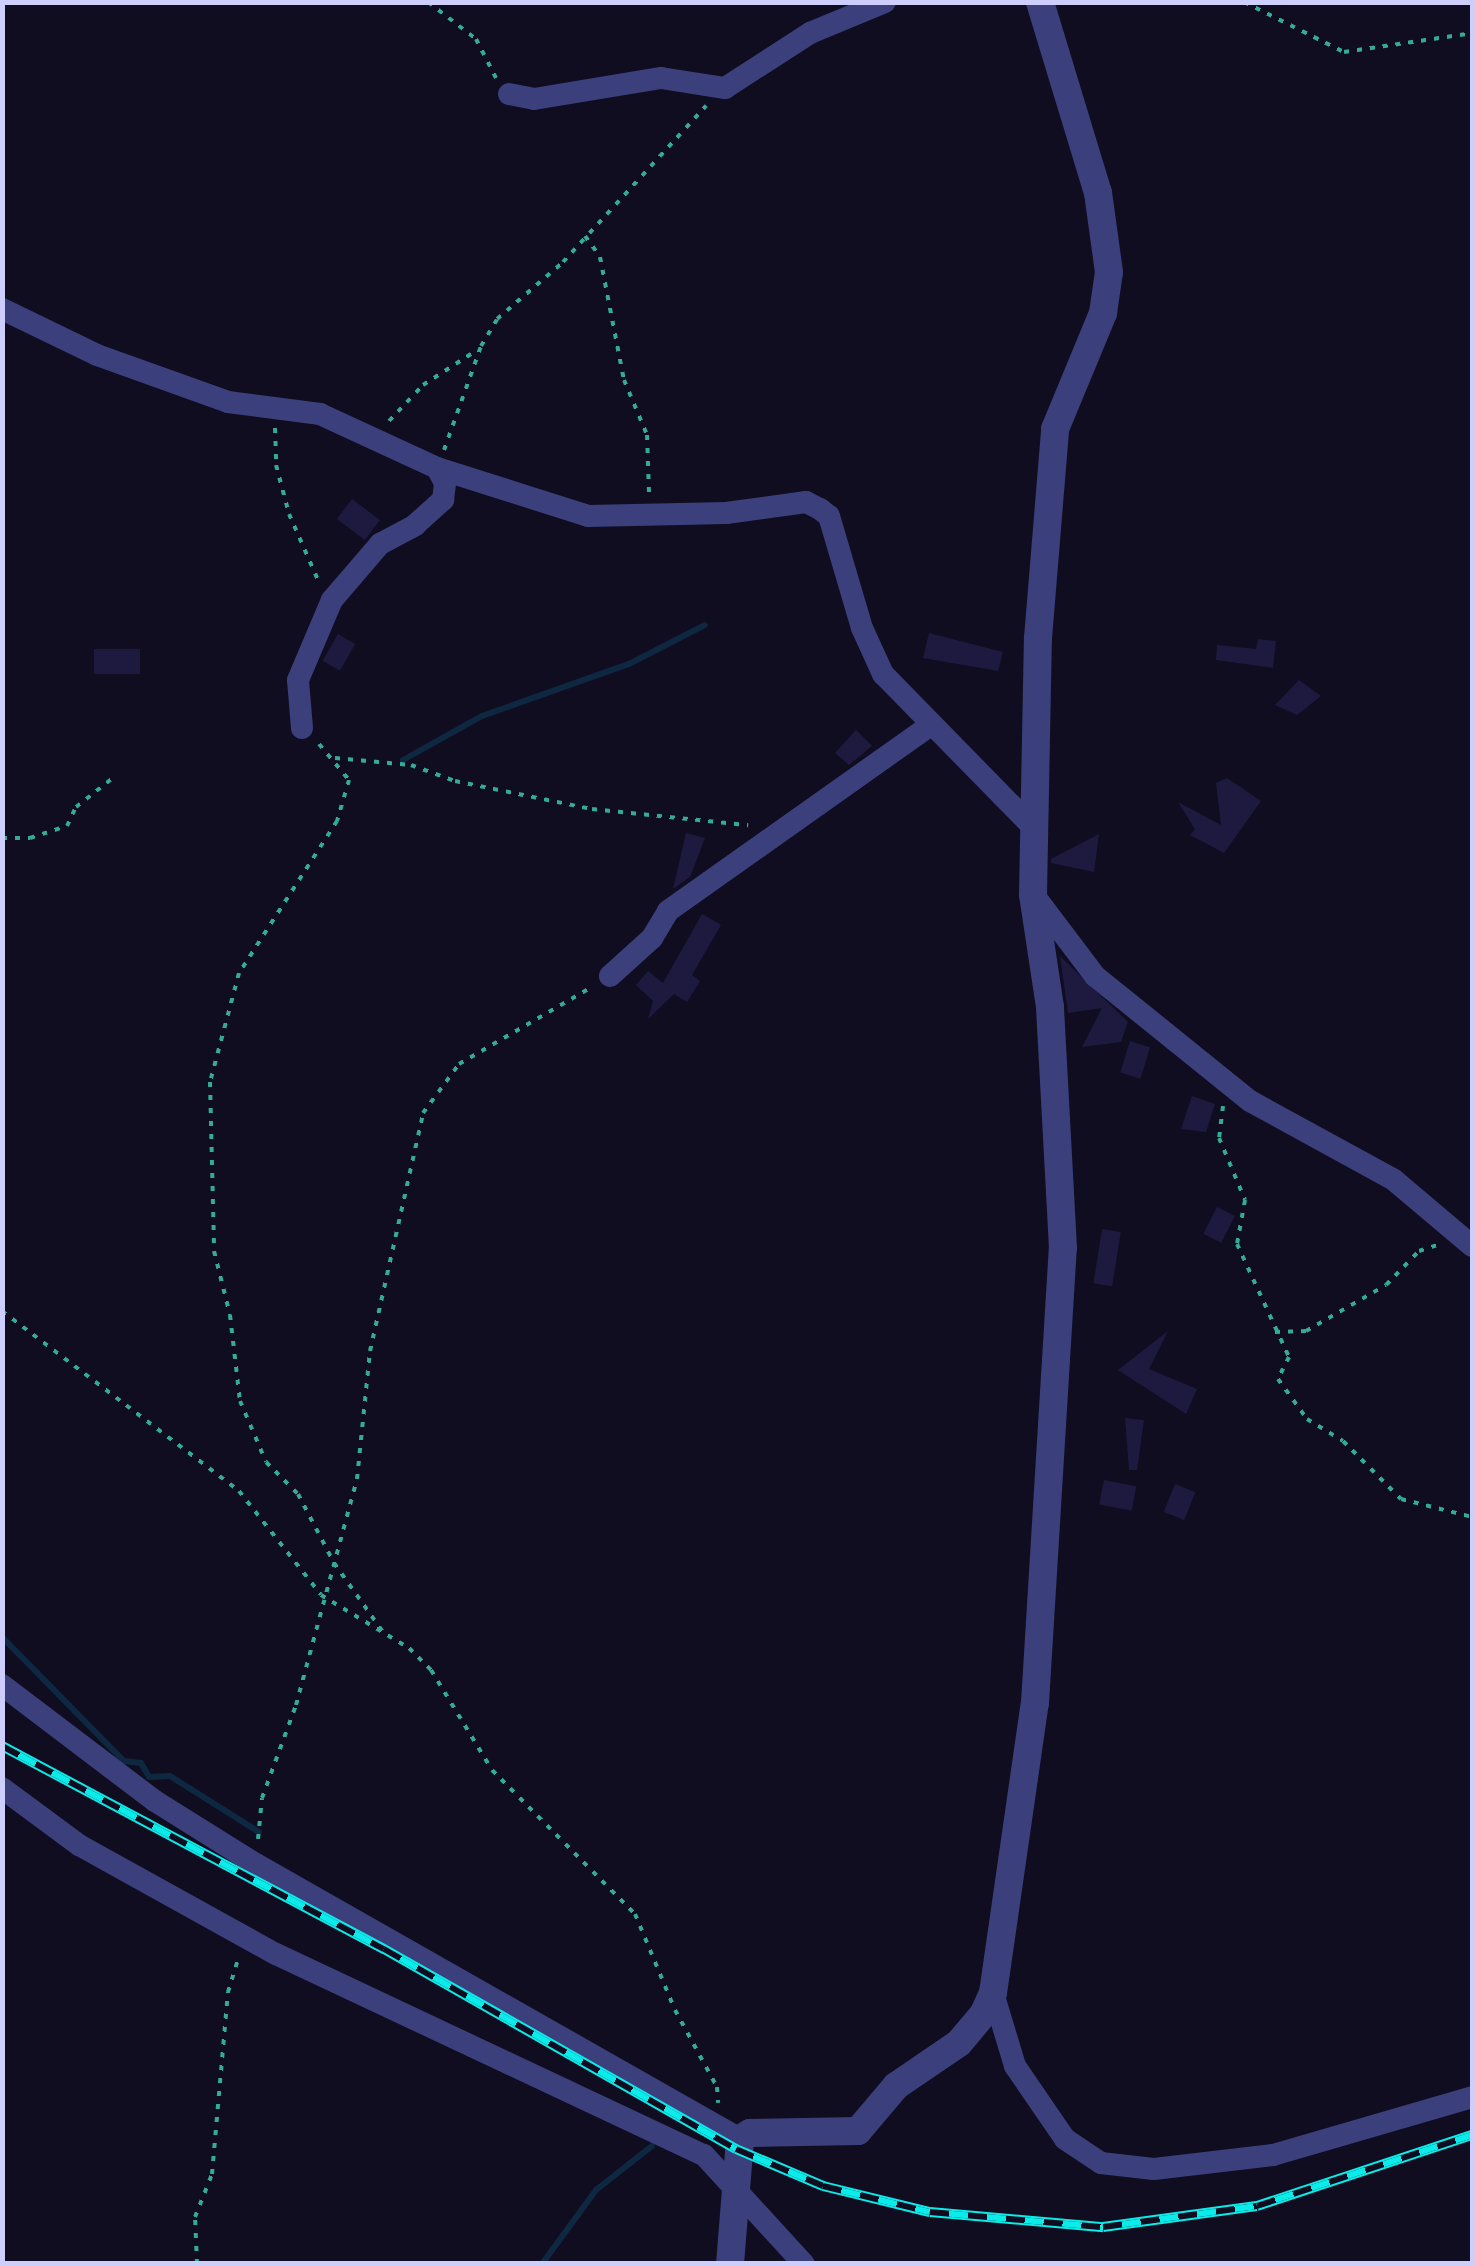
<!DOCTYPE html>
<style>
body{margin:0}
#map{position:relative;width:1475px;height:2266px;overflow:hidden;background:#0f0d1f;font-family:"Titillium Web",sans-serif}
div>[style]{position:absolute}
.stream>*{height:6px;margin:-3px;padding:0 3px;transform-origin:3px;border-radius:3px;background:#0e2842}
.building>*{inset:0;background:#1e1a3f;transform-origin:0 0}
.path>*{height:4px;margin-top:-2px;transform-origin:0;background:repeating-linear-gradient(90deg,#33ab97 0 5px,transparent 0 13px)}
.minor>*{height:22px;margin:-11px;padding:0 11px;transform-origin:11px;border-radius:11px;background:#3b3f7c}
.tertiary>*{height:28px;margin:-14px;padding:0 14px;transform-origin:14px;border-radius:14px;background:#3b3f7c}
.rail>*{height:10px;margin-top:-5px;transform-origin:0;background:repeating-linear-gradient(90deg,#0f0d1f 0 19px,#0bebe9 0 38px);box-sizing:border-box;border-block:2px solid #0bebe9}
span{translate:-50% -50%;white-space:nowrap;text-align:center;line-height:1.15;-webkit-text-stroke:9px #0f0d1f;paint-order:stroke}
.frame{position:absolute;inset:0;border:5px solid #cecefd;pointer-events:none}
</style>
<div id="map">
<div class="stream">
<div style="left:403px;top:760px;width:90px;rotate:-29.1deg"></div>
<div style="left:482px;top:716px;width:156px;rotate:-19.5deg"></div>
<div style="left:629px;top:664px;width:85px;rotate:-27.2deg"></div>
<div style="left:2px;top:1637px;width:174px;rotate:45.5deg"></div>
<div style="left:124px;top:1761px;width:17px;rotate:7deg"></div>
<div style="left:141px;top:1763px;width:16px;rotate:60deg"></div>
<div style="left:149px;top:1777px;width:21px;rotate:-3deg"></div>
<div style="left:170px;top:1776px;width:105px;rotate:32.2deg"></div>
<div style="left:542px;top:2264px;width:92px;rotate:-53.9deg"></div>
<div style="left:596px;top:2190px;width:71px;rotate:-38.2deg"></div>
</div>
<div class="building">
<div style="left:352px;top:499px;width:35px;height:25px;rotate:37deg"></div>
<div style="clip-path:polygon(929px 633px,1003px 652px,998px 671px,923px 658px)"></div>
<div style="left:338px;top:634px;width:20px;height:31px;rotate:30deg"></div>
<div style="clip-path:polygon(1258px 639px,1276px 641px,1273px 668px,1216px 660px,1217px 645px,1256px 649px)"></div>
<div style="left:94px;top:649px;width:46px;height:25px"></div>
<div style="clip-path:polygon(1299px 680px,1321px 696px,1297px 715px,1275px 705px)"></div>
<div style="clip-path:polygon(856px 730px,872px 746px,849px 765px,835px 753px)"></div>
<div style="clip-path:polygon(1227px 778px,1261px 801px,1224px 853px,1190px 835px,1195px 829px,1178px 802px,1221px 825px,1216px 783px)"></div>
<div style="clip-path:polygon(686px 833px,705px 838px,690px 877px,673px 889px)"></div>
<div style="clip-path:polygon(1099px 834px,1094px 872px,1051px 863px,1051px 859px)"></div>
<div style="clip-path:polygon(702px 914px,721px 925px,692px 975px,700px 981px,687px 1002px,674px 994px,648px 1019px,653px 1001px,636px 985px,648px 971px,663px 983px)"></div>
<div style="clip-path:polygon(1060px 956px,1128px 1022px,1121px 1042px,1082px 1047px,1102px 1008px,1068px 1013px)"></div>
<div style="left:1130px;top:1041px;width:21px;height:33px;rotate:17deg"></div>
<div style="clip-path:polygon(1192px 1096px,1215px 1104px,1206px 1132px,1181px 1129px)"></div>
<div style="left:1217px;top:1207px;width:20px;height:30px;rotate:27deg"></div>
<div style="left:1102px;top:1229px;width:19px;height:55px;rotate:9deg"></div>
<div style="clip-path:polygon(1168px 1331px,1149px 1369px,1197px 1389px,1186px 1414px,1118px 1370px)"></div>
<div style="clip-path:polygon(1125px 1418px,1144px 1420px,1137px 1470px,1129px 1470px)"></div>
<div style="left:1104px;top:1480px;width:33px;height:25px;rotate:11deg"></div>
<div style="left:1175px;top:1484px;width:22px;height:30px;rotate:22deg"></div>
</div>
<div class="path">
<div style="left:428px;top:2px;width:61px;rotate:37.6deg"></div>
<div style="left:476px;top:39px;width:44px;rotate:62.9deg"></div>
<div style="left:1244px;top:2px;width:112px;rotate:26.6deg"></div>
<div style="left:1344px;top:52px;width:129px;rotate:-8.4deg"></div>
<div style="left:585px;top:236px;width:26px;rotate:54deg"></div>
<div style="left:600px;top:257px;width:125px;rotate:79deg"></div>
<div style="left:624px;top:380px;width:60px;rotate:67.3deg"></div>
<div style="left:647px;top:435px;width:58px;rotate:88deg"></div>
<div style="left:389px;top:421px;width:50px;rotate:-46.6deg"></div>
<div style="left:423px;top:385px;width:64px;rotate:-32.9deg"></div>
<div style="left:275px;top:428px;width:37px;rotate:88deg"></div>
<div style="left:276px;top:465px;width:51px;rotate:75.1deg"></div>
<div style="left:289px;top:514px;width:72px;rotate:66.3deg"></div>
<div style="left:444px;top:450px;width:110px;rotate:-70.4deg"></div>
<div style="left:481px;top:346px;width:31px;rotate:-59deg"></div>
<div style="left:497px;top:319px;width:87px;rotate:-40.8deg"></div>
<div style="left:563px;top:262px;width:212px;rotate:-47.5deg"></div>
<div style="left:319px;top:744px;width:47px;rotate:50.2deg"></div>
<div style="left:349px;top:780px;width:43px;rotate:106.3deg"></div>
<div style="left:337px;top:821px;width:181px;rotate:122.8deg"></div>
<div style="left:239px;top:973px;width:113px;rotate:104.9deg"></div>
<div style="left:210px;top:1082px;width:169px;rotate:88.6deg"></div>
<div style="left:214px;top:1251px;width:66px;rotate:76deg"></div>
<div style="left:230px;top:1315px;width:87px;rotate:83.4deg"></div>
<div style="left:240px;top:1401px;width:66px;rotate:66.9deg"></div>
<div style="left:266px;top:1462px;width:45px;rotate:45deg"></div>
<div style="left:298px;top:1494px;width:78px;rotate:62.4deg"></div>
<div style="left:334px;top:1563px;width:85px;rotate:54.6deg"></div>
<div style="left:335px;top:758px;width:76px;rotate:5.3deg"></div>
<div style="left:411px;top:765px;width:47px;rotate:20deg"></div>
<div style="left:455px;top:781px;width:140px;rotate:11.6deg"></div>
<div style="left:592px;top:809px;width:157px;rotate:5.9deg"></div>
<div style="left:2px;top:838px;width:28px"></div>
<div style="left:30px;top:838px;width:39px;rotate:-18deg"></div>
<div style="left:67px;top:826px;width:21px;rotate:-65deg"></div>
<div style="left:76px;top:807px;width:48px;rotate:-38.3deg"></div>
<div style="left:1223px;top:1106px;width:32px;rotate:97deg"></div>
<div style="left:1219px;top:1138px;width:67px;rotate:67.2deg"></div>
<div style="left:1245px;top:1200px;width:45px;rotate:100.3deg"></div>
<div style="left:1237px;top:1244px;width:124px;rotate:65.3deg"></div>
<div style="left:1289px;top:1357px;width:25px;rotate:117deg"></div>
<div style="left:1278px;top:1379px;width:49px;rotate:54.1deg"></div>
<div style="left:1307px;top:1419px;width:42px;rotate:31.4deg"></div>
<div style="left:1343px;top:1441px;width:82px;rotate:45deg"></div>
<div style="left:1401px;top:1499px;width:73px;rotate:14.2deg"></div>
<div style="left:2px;top:1311px;width:298px;rotate:37.2deg"></div>
<div style="left:239px;top:1491px;width:132px;rotate:51.7deg"></div>
<div style="left:321px;top:1595px;width:103px;rotate:31.1deg"></div>
<div style="left:409px;top:1648px;width:31px;rotate:45deg"></div>
<div style="left:431px;top:1670px;width:117px;rotate:58.6deg"></div>
<div style="left:492px;top:1770px;width:203px;rotate:45.2deg"></div>
<div style="left:635px;top:1914px;width:104px;rotate:67.4deg"></div>
<div style="left:675px;top:2010px;width:88px;rotate:61.4deg"></div>
<div style="left:717px;top:2087px;width:16px;rotate:86deg"></div>
<div style="left:1275px;top:1332px;width:31px;rotate:-2deg"></div>
<div style="left:1306px;top:1331px;width:92px;rotate:-29.9deg"></div>
<div style="left:1386px;top:1285px;width:47px;rotate:-45.9deg"></div>
<div style="left:1419px;top:1251px;width:19px;rotate:-18deg"></div>
<div style="left:258px;top:1839px;width:41px;rotate:-84.4deg"></div>
<div style="left:262px;top:1798px;width:99px;rotate:-69.9deg"></div>
<div style="left:296px;top:1705px;width:234px;rotate:-74.9deg"></div>
<div style="left:357px;top:1479px;width:129px;rotate:-84.2deg"></div>
<div style="left:370px;top:1351px;width:244px;rotate:-77.4deg"></div>
<div style="left:423px;top:1113px;width:61px;rotate:-53.7deg"></div>
<div style="left:459px;top:1064px;width:151px;rotate:-30.1deg"></div>
<div style="left:197px;top:2264px;width:47px;rotate:-92.4deg"></div>
<div style="left:195px;top:2217px;width:46px;rotate:-68.4deg"></div>
<div style="left:212px;top:2174px;width:183px;rotate:-85deg"></div>
<div style="left:228px;top:1992px;width:34px;rotate:-73deg"></div>
</div>
<div class="minor">
<div style="left:509px;top:94px;width:25px;rotate:11deg"></div>
<div style="left:534px;top:99px;width:129px;rotate:-9.4deg"></div>
<div style="left:661px;top:78px;width:65px;rotate:8.9deg"></div>
<div style="left:725px;top:88px;width:101px;rotate:-32.9deg"></div>
<div style="left:810px;top:33px;width:81px;rotate:-22.5deg"></div>
<div style="left:2px;top:309px;width:106px;rotate:25.8deg"></div>
<div style="left:97px;top:355px;width:139px;rotate:19.7deg"></div>
<div style="left:228px;top:402px;width:93px;rotate:7.4deg"></div>
<div style="left:320px;top:414px;width:129px;rotate:24.8deg"></div>
<div style="left:437px;top:468px;width:158px;rotate:17.6deg"></div>
<div style="left:588px;top:516px;width:138px;rotate:-1.2deg"></div>
<div style="left:726px;top:513px;width:81px;rotate:-7.8deg"></div>
<div style="left:806px;top:502px;width:16px;rotate:27deg"></div>
<div style="left:820px;top:509px;width:11px;rotate:38deg"></div>
<div style="left:829px;top:516px;width:117px;rotate:73.6deg"></div>
<div style="left:862px;top:628px;width:51px;rotate:65.5deg"></div>
<div style="left:883px;top:674px;width:217px;rotate:45.6deg"></div>
<div style="left:302px;top:728px;width:48px;rotate:-94.8deg"></div>
<div style="left:298px;top:680px;width:87px;rotate:-67deg"></div>
<div style="left:332px;top:600px;width:74px;rotate:-49.4deg"></div>
<div style="left:380px;top:544px;width:40px;rotate:-28deg"></div>
<div style="left:415px;top:525px;width:38px;rotate:-42deg"></div>
<div style="left:443px;top:500px;width:17px;rotate:-83deg"></div>
<div style="left:445px;top:483px;width:17px;rotate:-118deg"></div>
<div style="left:1033px;top:894px;width:103px;rotate:52.9deg"></div>
<div style="left:1095px;top:976px;width:199px;rotate:38.9deg"></div>
<div style="left:1250px;top:1101px;width:164px;rotate:28.7deg"></div>
<div style="left:1394px;top:1180px;width:102px;rotate:40.2deg"></div>
<div style="left:610px;top:976px;width:57px;rotate:-42.1deg"></div>
<div style="left:652px;top:938px;width:31px;rotate:-59deg"></div>
<div style="left:668px;top:911px;width:322px;rotate:-35.3deg"></div>
<div style="left:2px;top:1685px;width:192px;rotate:37.2deg"></div>
<div style="left:155px;top:1801px;width:119px;rotate:32deg"></div>
<div style="left:256px;top:1864px;width:557px;rotate:29.6deg"></div>
<div style="left:2px;top:1788px;width:96px;rotate:36.5deg"></div>
<div style="left:79px;top:1845px;width:225px;rotate:29deg"></div>
<div style="left:276px;top:1954px;width:473px;rotate:25.2deg"></div>
<div style="left:704px;top:2155px;width:148px;rotate:47.5deg"></div>
<div style="left:993px;top:1993px;width:76px;rotate:73.2deg"></div>
<div style="left:1015px;top:2066px;width:88px;rotate:55.6deg"></div>
<div style="left:1065px;top:2139px;width:43px;rotate:33.7deg"></div>
<div style="left:1101px;top:2163px;width:53px;rotate:6.5deg"></div>
<div style="left:1154px;top:2169px;width:120px;rotate:-6.7deg"></div>
<div style="left:1273px;top:2155px;width:207px;rotate:-16.2deg"></div>
</div>
<div class="tertiary">
<div style="left:730px;top:2264px;width:125px;rotate:-85.4deg"></div>
<div style="left:740px;top:2139px;width:12px;rotate:-31deg"></div>
<div style="left:750px;top:2133px;width:108px;rotate:-1.1deg"></div>
<div style="left:858px;top:2131px;width:59px;rotate:-49.8deg"></div>
<div style="left:896px;top:2086px;width:76px;rotate:-34.3deg"></div>
<div style="left:959px;top:2043px;width:39px;rotate:-50deg"></div>
<div style="left:984px;top:2013px;width:22px;rotate:-66deg"></div>
<div style="left:993px;top:1993px;width:293px;rotate:-81.8deg"></div>
<div style="left:1035px;top:1703px;width:456px;rotate:-86.5deg"></div>
<div style="left:1063px;top:1248px;width:241px;rotate:-93.1deg"></div>
<div style="left:1050px;top:1007px;width:114px;rotate:-98.6deg"></div>
<div style="left:1033px;top:894px;width:256px;rotate:-88.9deg"></div>
<div style="left:1038px;top:638px;width:210px;rotate:-85.3deg"></div>
<div style="left:1055px;top:429px;width:126px;rotate:-67.5deg"></div>
<div style="left:1103px;top:313px;width:41px;rotate:-81.7deg"></div>
<div style="left:1109px;top:272px;width:80px;rotate:-97.9deg"></div>
<div style="left:1098px;top:193px;width:200px;rotate:-106.9deg"></div>
</div>
<div class="rail">
<div style="left:2px;top:1746px;width:433px;rotate:28deg"></div>
<div style="left:384px;top:1949px;width:405px;rotate:29.6deg"></div>
<div style="left:736px;top:2149px;width:95px;rotate:23deg"></div>
<div style="left:823px;top:2186px;width:110px;rotate:13.7deg"></div>
<div style="left:930px;top:2212px;width:174px;rotate:5deg"></div>
<div style="left:1103px;top:2227px;width:155px;rotate:-7.8deg"></div>
<div style="left:1257px;top:2206px;width:226px;rotate:-18.3deg"></div>
</div>
<div class="frame"></div>
</div>
